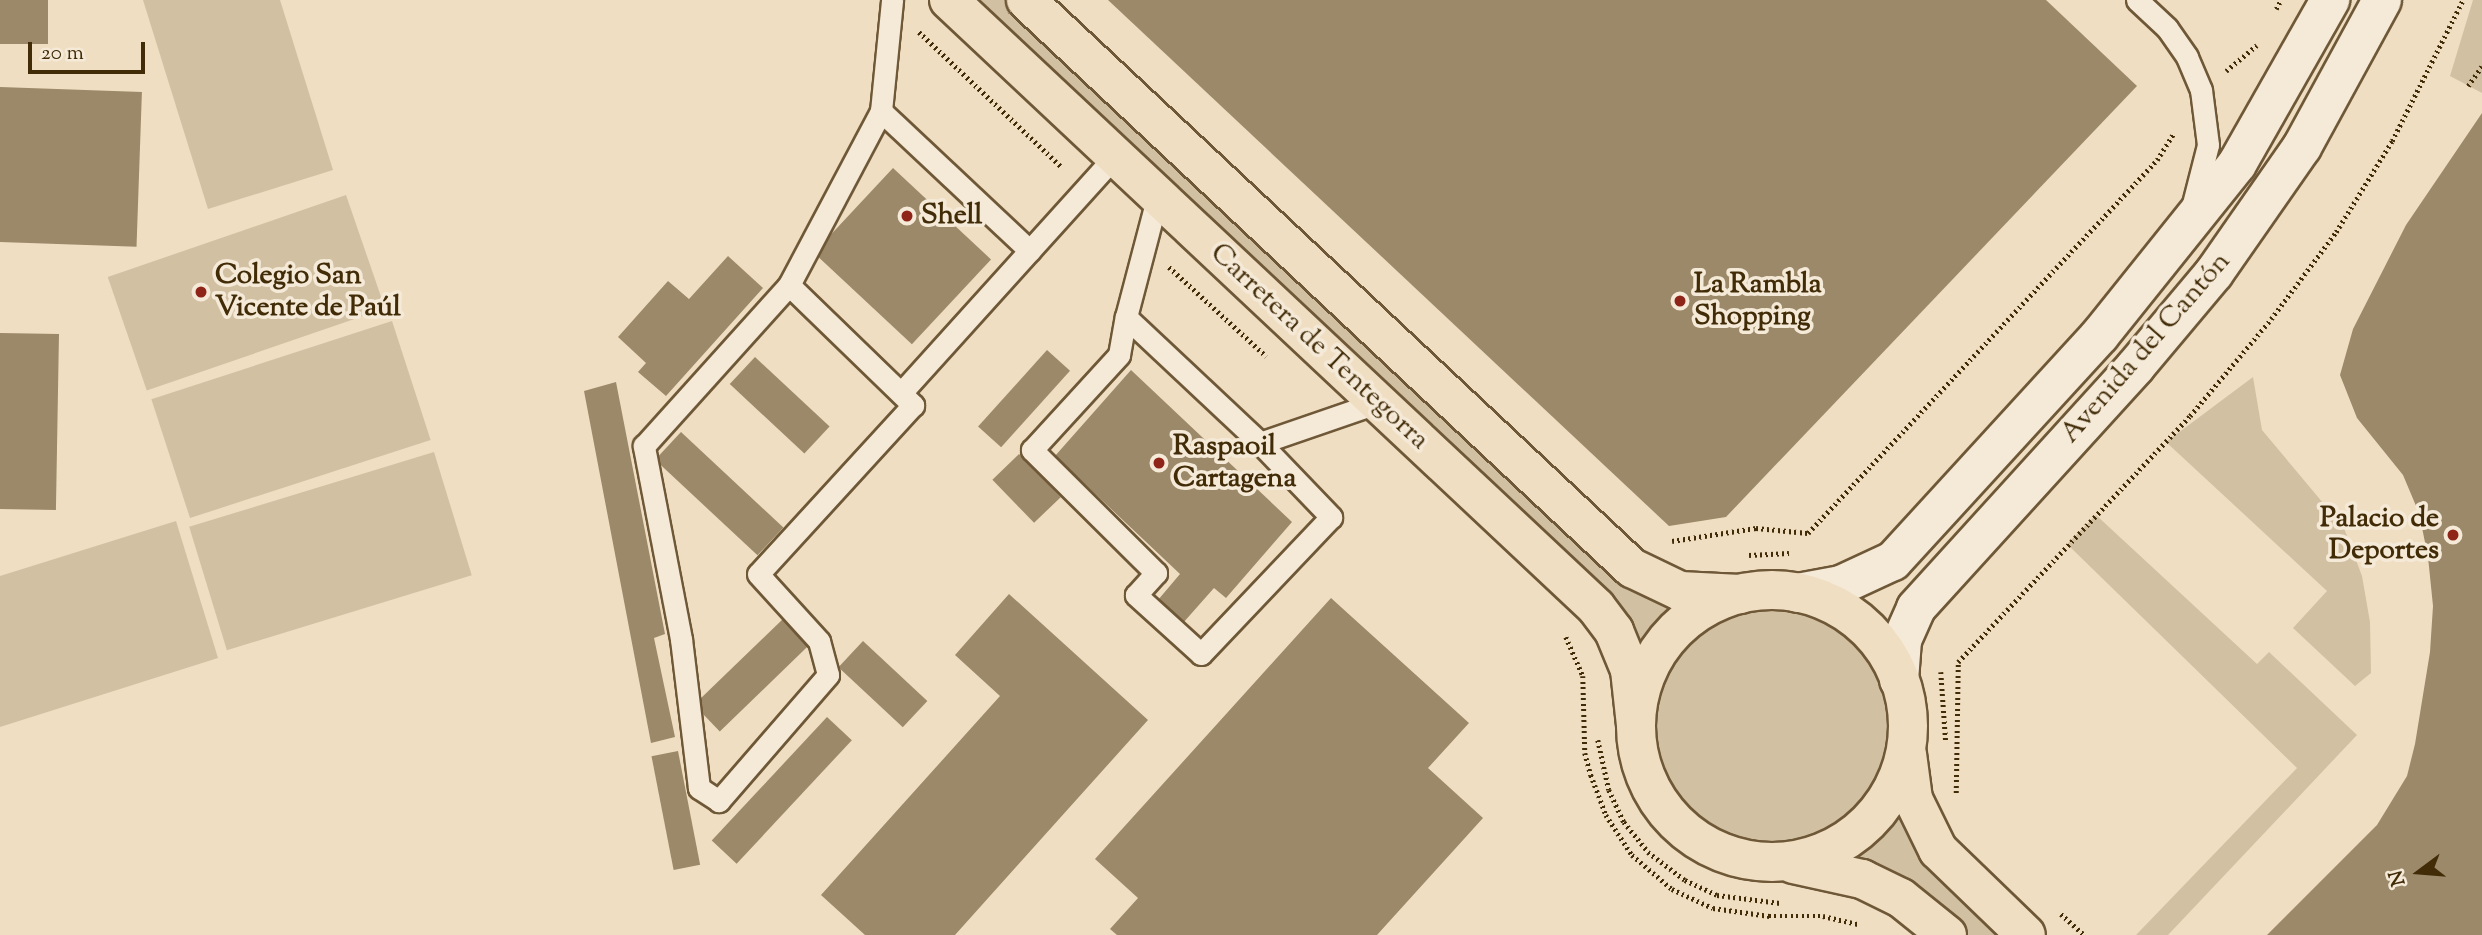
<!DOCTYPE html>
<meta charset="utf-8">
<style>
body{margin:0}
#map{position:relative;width:2482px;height:935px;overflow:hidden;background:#f0dec3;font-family:"Sorts Mill Goudy",serif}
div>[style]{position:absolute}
.green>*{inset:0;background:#d2c0a3;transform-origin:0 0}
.building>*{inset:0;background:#9c8969;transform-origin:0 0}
.path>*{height:4.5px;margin-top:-2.25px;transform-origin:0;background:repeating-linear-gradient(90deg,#422c08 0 2px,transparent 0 5.5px)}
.roads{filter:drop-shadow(2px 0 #6e5837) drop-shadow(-2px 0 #6e5837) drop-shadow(0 2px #6e5837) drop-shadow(0 -2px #6e5837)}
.service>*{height:21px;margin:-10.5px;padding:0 10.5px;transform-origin:10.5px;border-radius:10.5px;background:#f5ead8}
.secondary>*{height:38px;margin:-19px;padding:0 19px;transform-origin:19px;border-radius:19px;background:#f5ead8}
.primary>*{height:38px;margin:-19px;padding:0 19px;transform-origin:19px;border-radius:19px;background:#f0dec3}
.primary>.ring{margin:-19px;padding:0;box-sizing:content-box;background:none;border:38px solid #f0dec3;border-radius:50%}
.dots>*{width:19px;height:19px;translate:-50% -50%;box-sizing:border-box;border:4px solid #f5ead8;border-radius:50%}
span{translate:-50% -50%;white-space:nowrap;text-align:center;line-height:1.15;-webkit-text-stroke:7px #f5ead8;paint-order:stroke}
.poi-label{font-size:28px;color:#422c08;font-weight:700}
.left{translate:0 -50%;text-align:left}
.right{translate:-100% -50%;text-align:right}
.street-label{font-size:28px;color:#422c08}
.north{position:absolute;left:2384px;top:837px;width:70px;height:70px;-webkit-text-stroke:5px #f5ead8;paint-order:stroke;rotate:254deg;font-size:19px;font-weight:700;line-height:28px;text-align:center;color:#422c08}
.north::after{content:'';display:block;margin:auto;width:24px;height:32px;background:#422c08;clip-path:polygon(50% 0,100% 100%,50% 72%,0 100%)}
.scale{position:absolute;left:28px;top:42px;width:117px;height:32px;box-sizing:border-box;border:4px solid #422c08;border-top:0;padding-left:9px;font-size:21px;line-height:24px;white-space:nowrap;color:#422c08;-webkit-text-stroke:5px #f5ead8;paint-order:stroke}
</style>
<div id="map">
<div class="green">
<div style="clip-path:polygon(143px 0,280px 0,333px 170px,208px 209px)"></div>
<div style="clip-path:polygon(949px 0,1026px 0,1632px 568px,1740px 594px,1787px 591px,1835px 606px,1865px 628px,1899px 680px,1907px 717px,1909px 784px,2026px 935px,1947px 935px,1777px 862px,1723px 854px,1687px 833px,1662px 807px,1642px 765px,1623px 650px)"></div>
<div style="clip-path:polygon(2473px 0,2482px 0,2482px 93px,2450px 76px)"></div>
<div style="left:346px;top:195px;width:120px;height:252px;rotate:71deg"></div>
<div style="left:392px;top:321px;width:125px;height:253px;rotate:72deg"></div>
<div style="clip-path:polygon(2253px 377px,2262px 430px,2344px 528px,2362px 576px,2370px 622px,2371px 673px,2355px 686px,2293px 628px,2327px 591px,2166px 442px)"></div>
<div style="left:434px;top:452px;width:129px;height:256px;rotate:73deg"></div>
<div style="clip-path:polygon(2096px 515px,2257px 664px,2269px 652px,2357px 735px,2168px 935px,2136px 935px,2297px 768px,2067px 544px)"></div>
<div style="clip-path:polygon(176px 521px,218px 658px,0 727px,0 576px)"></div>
</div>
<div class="building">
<div style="left:0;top:0;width:48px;height:44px"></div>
<div style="clip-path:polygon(1108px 0,2046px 0,2137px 86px,1726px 517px,1669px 526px)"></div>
<div style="left:0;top:87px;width:142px;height:155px;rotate:2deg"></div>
<div style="clip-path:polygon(2482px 113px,2482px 935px,2267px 935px,2377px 825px,2407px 776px,2415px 744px,2430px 652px,2433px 606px,2428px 557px,2419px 513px,2403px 475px,2357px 418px,2340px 375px,2353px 329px,2406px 225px)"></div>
<div style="left:893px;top:168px;width:134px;height:116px;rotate:43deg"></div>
<div style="clip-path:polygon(728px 256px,763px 288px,666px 396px,638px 372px,646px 363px,618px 337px,668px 281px,689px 299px)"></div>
<div style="left:0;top:333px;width:59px;height:176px;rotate:1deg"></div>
<div style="left:1047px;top:350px;width:31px;height:103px;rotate:42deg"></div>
<div style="left:755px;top:357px;width:102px;height:37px;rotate:43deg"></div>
<div style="clip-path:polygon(1131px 370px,1292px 522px,1226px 598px,1214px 588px,1183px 623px,1158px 600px,1180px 574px,1055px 456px)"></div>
<div style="clip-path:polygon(616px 382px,665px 634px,654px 638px,675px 737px,651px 743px,584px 391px)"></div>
<div style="left:681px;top:432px;width:140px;height:38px;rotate:43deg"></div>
<div style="left:1019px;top:454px;width:60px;height:37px;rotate:46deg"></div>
<div style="clip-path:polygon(1009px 594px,1148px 720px,955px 935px,865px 935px,821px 895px,1000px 696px,955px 655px)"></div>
<div style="clip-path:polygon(1331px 598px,1469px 723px,1428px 768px,1483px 818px,1377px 935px,1117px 935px,1110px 929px,1138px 898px,1095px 859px)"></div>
<div style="left:784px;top:618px;width:37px;height:125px;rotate:46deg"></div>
<div style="left:863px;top:641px;width:88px;height:36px;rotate:43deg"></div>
<div style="left:827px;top:717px;width:34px;height:169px;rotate:43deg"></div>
<div style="left:678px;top:751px;width:116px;height:27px;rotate:79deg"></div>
</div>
<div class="path">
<div style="left:2276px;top:9px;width:10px;rotate:-61deg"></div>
<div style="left:919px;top:32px;width:198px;rotate:43.4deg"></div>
<div style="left:2226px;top:71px;width:40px;rotate:-40deg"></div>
<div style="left:2468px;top:86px;width:24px;rotate:-55deg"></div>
<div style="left:1169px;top:267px;width:132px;rotate:42.5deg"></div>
<div style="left:1672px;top:541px;width:85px;rotate:-8.8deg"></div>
<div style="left:1756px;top:528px;width:52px;rotate:5.5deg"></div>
<div style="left:1808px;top:533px;width:511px;rotate:-46.9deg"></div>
<div style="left:2157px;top:160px;width:32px;rotate:-58deg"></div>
<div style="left:1749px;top:555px;width:40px;rotate:-2.9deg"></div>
<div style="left:1566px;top:637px;width:43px;rotate:66.4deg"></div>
<div style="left:1583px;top:676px;width:77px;rotate:88.5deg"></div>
<div style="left:1585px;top:753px;width:23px;rotate:75deg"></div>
<div style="left:1591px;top:775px;width:43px;rotate:69.4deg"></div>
<div style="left:1606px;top:815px;width:48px;rotate:57deg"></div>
<div style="left:1632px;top:855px;width:52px;rotate:40.4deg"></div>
<div style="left:1672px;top:889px;width:45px;rotate:24.9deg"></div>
<div style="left:1713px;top:908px;width:57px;rotate:8.1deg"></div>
<div style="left:1769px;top:916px;width:54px"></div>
<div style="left:1823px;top:916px;width:36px;rotate:13deg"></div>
<div style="left:1941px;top:672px;width:71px;rotate:86deg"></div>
<div style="left:1598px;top:740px;width:51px;rotate:77.6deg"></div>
<div style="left:1609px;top:790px;width:35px;rotate:65deg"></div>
<div style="left:1624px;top:822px;width:38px;rotate:51deg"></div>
<div style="left:1648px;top:852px;width:46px;rotate:37.1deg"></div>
<div style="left:1685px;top:880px;width:35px;rotate:25deg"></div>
<div style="left:1717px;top:895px;width:64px;rotate:7.2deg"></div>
<div style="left:1956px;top:793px;width:131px;rotate:-89.1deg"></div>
<div style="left:1958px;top:662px;width:338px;rotate:-46.7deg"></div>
<div style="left:2190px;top:416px;width:126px;rotate:-50.1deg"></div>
<div style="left:2271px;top:319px;width:109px;rotate:-53.2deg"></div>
<div style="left:2336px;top:232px;width:107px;rotate:-58.4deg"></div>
<div style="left:2392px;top:141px;width:158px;rotate:-63.3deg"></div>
<div style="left:2061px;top:914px;width:31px;rotate:42deg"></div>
</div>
<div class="roads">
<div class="service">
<div style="left:2137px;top:0;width:41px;rotate:43deg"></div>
<div style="left:2167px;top:28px;width:35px;rotate:55deg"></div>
<div style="left:2187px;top:57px;width:36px;rotate:67deg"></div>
<div style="left:2201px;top:90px;width:55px;rotate:82.7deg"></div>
<div style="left:2208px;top:145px;width:61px;rotate:104.3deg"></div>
<div style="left:881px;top:111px;width:204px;rotate:43.2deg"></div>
<div style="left:789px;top:285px;width:173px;rotate:44.1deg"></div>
<div style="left:913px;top:405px;width:229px;rotate:132.5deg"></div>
<div style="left:758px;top:574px;width:91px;rotate:47.7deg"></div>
<div style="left:819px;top:641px;width:35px;rotate:75deg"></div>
<div style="left:828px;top:675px;width:167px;rotate:130.9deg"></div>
<div style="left:719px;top:801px;width:24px;rotate:-147deg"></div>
<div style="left:699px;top:788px;width:150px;rotate:-96.9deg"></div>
<div style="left:681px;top:639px;width:197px;rotate:-100.9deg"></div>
<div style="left:644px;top:446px;width:217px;rotate:-48deg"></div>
<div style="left:789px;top:285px;width:197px;rotate:-62.1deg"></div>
<div style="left:881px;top:111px;width:112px;rotate:-84.3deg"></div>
<div style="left:1126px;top:317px;width:184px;rotate:43.2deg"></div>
<div style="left:1260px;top:443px;width:103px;rotate:46.2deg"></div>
<div style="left:1331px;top:517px;width:189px;rotate:133.5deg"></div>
<div style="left:1201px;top:654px;width:88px;rotate:-137.8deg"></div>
<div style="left:1136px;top:595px;width:30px;rotate:-48deg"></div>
<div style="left:1156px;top:573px;width:175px;rotate:-135.2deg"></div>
<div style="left:1032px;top:450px;width:129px;rotate:-47.5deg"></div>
<div style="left:1119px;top:355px;width:39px;rotate:-80deg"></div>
<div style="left:1126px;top:317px;width:126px;rotate:-75.3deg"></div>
<div style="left:901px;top:393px;width:319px;rotate:-47.9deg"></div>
<div style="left:1260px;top:443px;width:126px;rotate:-19deg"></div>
</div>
<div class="secondary">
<div style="left:1798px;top:593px;width:44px;rotate:-10.5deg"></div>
<div style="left:1841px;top:585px;width:57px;rotate:-24.8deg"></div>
<div style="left:1893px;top:561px;width:306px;rotate:-47.5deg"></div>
<div style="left:2100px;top:335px;width:219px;rotate:-51.3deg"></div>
<div style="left:2237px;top:164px;width:189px;rotate:-60.4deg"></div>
<div style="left:1899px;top:680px;width:40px;rotate:-85.7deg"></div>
<div style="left:1902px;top:640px;width:35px;rotate:-66deg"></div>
<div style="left:1916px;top:608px;width:327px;rotate:-47.7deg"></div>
<div style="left:2136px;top:366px;width:121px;rotate:-50deg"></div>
<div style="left:2214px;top:273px;width:154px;rotate:-55.1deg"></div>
<div style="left:2302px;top:147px;width:167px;rotate:-61.4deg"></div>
</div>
<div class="primary">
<div style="left:949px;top:0;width:887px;rotate:43.17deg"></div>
<div style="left:1596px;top:607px;width:30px;rotate:53deg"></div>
<div style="left:1614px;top:631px;width:42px;rotate:67.7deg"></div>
<div style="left:1630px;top:670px;width:55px;rotate:83.8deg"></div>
<div style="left:1026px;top:0;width:831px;rotate:43.15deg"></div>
<div style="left:1632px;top:568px;width:53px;rotate:25.6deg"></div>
<div style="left:1680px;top:591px;width:60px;rotate:2.9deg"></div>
<div class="ring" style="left:1636px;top:590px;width:234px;height:234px"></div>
<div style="left:1907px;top:754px;width:45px;rotate:82.4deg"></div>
<div style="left:1913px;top:799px;width:57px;rotate:63.9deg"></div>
<div style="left:1938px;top:850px;width:122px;rotate:44deg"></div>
<div style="left:1793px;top:864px;width:71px;rotate:12.3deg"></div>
<div style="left:1862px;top:879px;width:43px;rotate:26deg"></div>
<div style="left:1901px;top:898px;width:59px;rotate:38.8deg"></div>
</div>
</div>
<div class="dots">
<div style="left:907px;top:216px;background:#8f2418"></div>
<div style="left:201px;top:292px;background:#8f2418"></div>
<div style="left:1680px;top:301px;background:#8f2418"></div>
<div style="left:1159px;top:463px;background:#8f2418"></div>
<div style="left:2453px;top:535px;background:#8f2418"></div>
</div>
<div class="poi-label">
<span class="left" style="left:921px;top:216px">Shell</span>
<span class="left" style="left:215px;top:292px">Colegio San<br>Vicente de Paúl</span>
<span class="left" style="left:1694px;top:301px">La Rambla<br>Shopping</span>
<span class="left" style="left:1173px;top:463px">Raspaoil<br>Cartagena</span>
<span class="right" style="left:2439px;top:535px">Palacio de<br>Deportes</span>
</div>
<div class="street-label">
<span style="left:1319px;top:347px;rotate:43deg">Carretera de Tentegorra</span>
<span style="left:2146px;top:348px;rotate:-49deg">Avenida del Cantón</span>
</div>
<div class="north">N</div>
<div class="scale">20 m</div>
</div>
